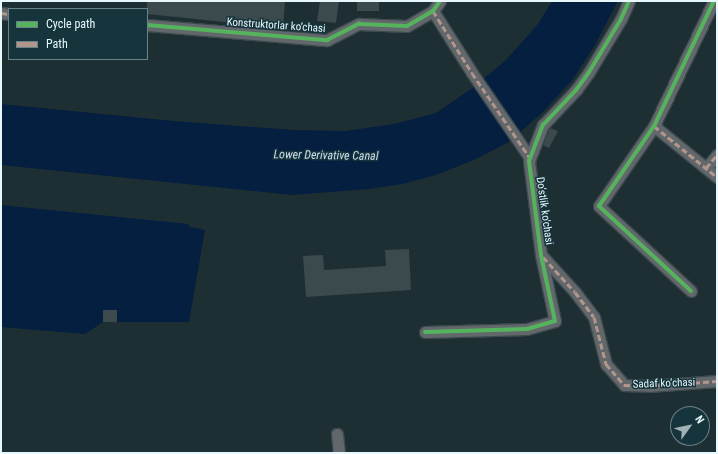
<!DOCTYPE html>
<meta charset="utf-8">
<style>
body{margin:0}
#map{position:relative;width:718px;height:454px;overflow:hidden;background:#1e2f34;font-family:"Roboto Condensed",sans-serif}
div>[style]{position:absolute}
.water>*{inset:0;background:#041f40}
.building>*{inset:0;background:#3b4a4c;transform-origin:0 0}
.roads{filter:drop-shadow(1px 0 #3c4a4e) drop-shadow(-1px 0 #3c4a4e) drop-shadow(0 1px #3c4a4e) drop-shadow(0 -1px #3c4a4e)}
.street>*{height:11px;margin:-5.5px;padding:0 5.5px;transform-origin:5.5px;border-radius:5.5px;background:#61676a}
.quiet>*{height:3px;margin-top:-1.5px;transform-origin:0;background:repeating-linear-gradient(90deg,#b2968c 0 6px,transparent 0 9px)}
.cycleway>*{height:4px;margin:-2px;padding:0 2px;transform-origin:2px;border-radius:2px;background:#56b35d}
span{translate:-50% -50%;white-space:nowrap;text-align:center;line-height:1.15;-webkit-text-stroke:3px #16343c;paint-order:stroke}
.street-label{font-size:11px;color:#e7f8fd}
.water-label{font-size:12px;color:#cfddf1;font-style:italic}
.frame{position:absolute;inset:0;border:2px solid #e7f8fd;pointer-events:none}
.legend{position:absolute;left:8px;top:8px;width:140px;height:52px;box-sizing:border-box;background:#16343c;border:1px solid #6a8289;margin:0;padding:5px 7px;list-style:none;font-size:12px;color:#e7f8fd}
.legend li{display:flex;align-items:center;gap:8px;height:20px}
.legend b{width:20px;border:1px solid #6a8289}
.north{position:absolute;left:670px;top:406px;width:40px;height:40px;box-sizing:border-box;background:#16343c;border:1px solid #6a8289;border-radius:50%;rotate:57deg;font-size:11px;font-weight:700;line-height:16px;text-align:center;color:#e7f8fd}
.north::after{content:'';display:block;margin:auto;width:14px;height:18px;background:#a1b2b7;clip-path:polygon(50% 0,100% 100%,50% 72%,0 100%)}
</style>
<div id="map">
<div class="water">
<div style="clip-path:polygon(552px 1px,618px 1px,595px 45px,573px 79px,544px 111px,509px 142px,474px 160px,436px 175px,403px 184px,369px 189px,292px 195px,1px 165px,1px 104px,174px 121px,294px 130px,345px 131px,394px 124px,436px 113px,471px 89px,506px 60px,538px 24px)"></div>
<div style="clip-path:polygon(1px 205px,188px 224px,190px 227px,205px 230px,189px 322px,117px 322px,117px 310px,103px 310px,103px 322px,85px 334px,1px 327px)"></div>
</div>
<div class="building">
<div style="clip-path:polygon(147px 1px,285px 1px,283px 28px,147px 14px)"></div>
<div style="clip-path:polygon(320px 1px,339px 1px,336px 23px,317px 21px)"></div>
<div style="left:357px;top:1px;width:22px;height:10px"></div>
<div style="clip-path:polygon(550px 128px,558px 131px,549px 148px,543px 145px)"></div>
<div style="clip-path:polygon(409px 249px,411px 290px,306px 297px,303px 256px,323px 255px,324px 270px,386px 266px,385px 250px)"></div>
<div style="left:103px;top:310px;width:14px;height:12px"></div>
</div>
<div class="roads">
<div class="street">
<div style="left:433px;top:11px;width:73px;rotate:57.8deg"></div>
<div style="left:472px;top:73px;width:103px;rotate:55.7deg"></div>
<div style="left:1px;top:13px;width:8px;rotate:7deg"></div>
<div style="left:147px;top:25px;width:181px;rotate:4.8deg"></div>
<div style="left:327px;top:40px;width:36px;rotate:-27deg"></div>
<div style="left:359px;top:24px;width:48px;rotate:2.4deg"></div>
<div style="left:407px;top:26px;width:30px;rotate:-30deg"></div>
<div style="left:433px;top:11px;width:12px;rotate:-55deg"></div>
<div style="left:654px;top:126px;width:81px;rotate:39deg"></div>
<div style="left:706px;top:168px;width:17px;rotate:-50deg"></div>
<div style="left:542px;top:256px;width:49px;rotate:47.5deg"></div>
<div style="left:575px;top:292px;width:31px;rotate:53deg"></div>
<div style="left:594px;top:317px;width:49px;rotate:75.7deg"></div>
<div style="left:606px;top:364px;width:28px;rotate:49deg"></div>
<div style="left:624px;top:385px;width:25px;rotate:2deg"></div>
<div style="left:649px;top:386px;width:68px;rotate:-4.2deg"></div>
<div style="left:691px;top:291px;width:125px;rotate:-137.3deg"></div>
<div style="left:599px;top:206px;width:97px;rotate:-55.5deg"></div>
<div style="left:654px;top:126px;width:139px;rotate:-64.4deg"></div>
<div style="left:425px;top:332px;width:102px;rotate:-1.7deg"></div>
<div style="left:527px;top:329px;width:29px;rotate:-16deg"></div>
<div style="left:555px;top:321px;width:67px;rotate:-102deg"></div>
<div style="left:541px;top:255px;width:95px;rotate:-97.3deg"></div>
<div style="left:529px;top:161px;width:39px;rotate:-69deg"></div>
<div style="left:543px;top:125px;width:48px;rotate:-46.7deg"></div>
<div style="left:576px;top:90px;width:22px;rotate:-54deg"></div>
<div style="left:589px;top:72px;width:62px;rotate:-58.9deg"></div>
<div style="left:621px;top:19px;width:20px;rotate:-66deg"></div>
<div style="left:337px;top:434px;width:19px;rotate:84deg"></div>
</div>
</div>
<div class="quiet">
<div style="left:433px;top:11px;width:73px;rotate:57.8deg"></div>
<div style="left:472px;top:73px;width:103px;rotate:55.7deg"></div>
<div style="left:1px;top:13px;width:8px;rotate:7deg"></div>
<div style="left:654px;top:126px;width:81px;rotate:39deg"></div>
<div style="left:706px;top:168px;width:17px;rotate:-50deg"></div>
<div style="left:543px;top:257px;width:47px;rotate:47.6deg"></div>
<div style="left:575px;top:292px;width:31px;rotate:53deg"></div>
<div style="left:594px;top:317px;width:49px;rotate:75.7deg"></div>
<div style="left:606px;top:364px;width:28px;rotate:49deg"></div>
<div style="left:624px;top:385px;width:25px;rotate:2deg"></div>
<div style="left:649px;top:386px;width:68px;rotate:-4.2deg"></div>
</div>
<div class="cycleway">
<div style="left:147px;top:25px;width:181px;rotate:4.8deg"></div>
<div style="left:327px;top:40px;width:36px;rotate:-27deg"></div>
<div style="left:359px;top:24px;width:48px;rotate:2.4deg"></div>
<div style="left:407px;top:26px;width:30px;rotate:-30deg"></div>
<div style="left:433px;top:11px;width:12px;rotate:-55deg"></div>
<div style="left:691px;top:291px;width:125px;rotate:-137.3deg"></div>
<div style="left:599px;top:206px;width:97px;rotate:-55.5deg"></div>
<div style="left:654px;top:126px;width:139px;rotate:-64.4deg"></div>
<div style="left:425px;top:332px;width:102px;rotate:-1.7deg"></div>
<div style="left:527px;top:329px;width:29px;rotate:-16deg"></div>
<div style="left:555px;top:321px;width:67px;rotate:-102deg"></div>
<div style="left:541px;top:255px;width:95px;rotate:-97.3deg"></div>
<div style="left:529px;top:161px;width:39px;rotate:-69deg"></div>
<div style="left:543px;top:125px;width:48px;rotate:-46.7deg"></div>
<div style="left:576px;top:90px;width:22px;rotate:-54deg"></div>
<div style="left:589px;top:72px;width:62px;rotate:-58.9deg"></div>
<div style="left:621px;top:19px;width:20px;rotate:-66deg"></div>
</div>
<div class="street-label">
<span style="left:276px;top:26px;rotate:4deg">Konstruktorlar ko‘chasi</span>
<span style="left:544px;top:211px;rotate:82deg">Do‘stlik ko‘chasi</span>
<span style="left:664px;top:384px;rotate:-2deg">Sadaf ko‘chasi</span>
</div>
<div class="water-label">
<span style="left:326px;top:156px;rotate:1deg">Lower Derivative Canal</span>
</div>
<div class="frame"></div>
<ul class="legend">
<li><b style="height:5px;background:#56b35d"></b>Cycle path</li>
<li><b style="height:5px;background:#b2968c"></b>Path</li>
</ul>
<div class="north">N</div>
</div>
